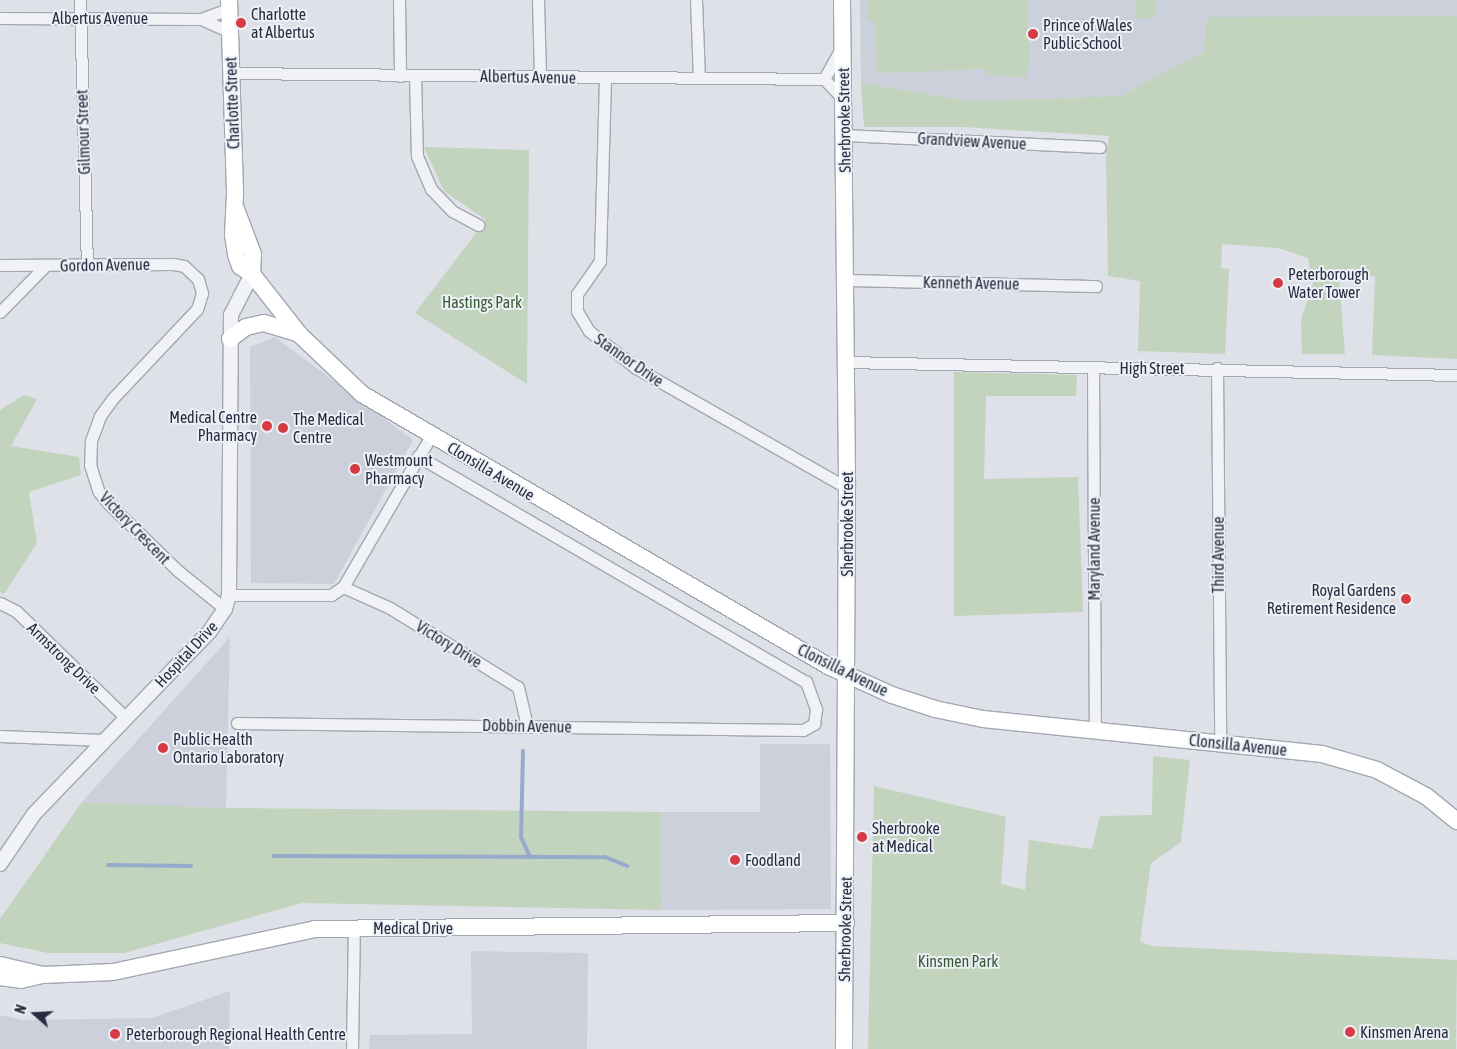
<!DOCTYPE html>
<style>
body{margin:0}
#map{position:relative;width:1457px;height:1049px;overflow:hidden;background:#dee1e8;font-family:"Asap Condensed",sans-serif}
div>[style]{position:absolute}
.built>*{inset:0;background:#cbd0da}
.green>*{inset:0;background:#c2d3be;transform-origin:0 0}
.stream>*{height:4px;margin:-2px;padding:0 2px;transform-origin:2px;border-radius:2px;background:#96abcb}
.roads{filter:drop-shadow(1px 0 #a3a7b2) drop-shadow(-1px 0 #a3a7b2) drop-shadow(0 1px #a3a7b2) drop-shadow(0 -1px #a3a7b2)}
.minor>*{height:11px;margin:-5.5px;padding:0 5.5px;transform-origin:5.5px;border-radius:5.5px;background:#f1f2f6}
.tertiary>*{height:14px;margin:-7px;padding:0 7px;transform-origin:7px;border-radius:7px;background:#f1f2f6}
.secondary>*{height:16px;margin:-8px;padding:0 8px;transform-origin:8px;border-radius:8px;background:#fff}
.dots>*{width:14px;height:14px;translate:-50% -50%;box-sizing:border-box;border:2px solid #edf0f6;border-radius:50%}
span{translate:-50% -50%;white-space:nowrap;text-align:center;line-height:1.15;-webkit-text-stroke:4px #edf0f6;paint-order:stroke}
.poi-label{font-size:16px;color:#262d40}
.left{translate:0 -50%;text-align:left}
.right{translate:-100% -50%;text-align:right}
.street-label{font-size:16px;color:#262d40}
.park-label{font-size:16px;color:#375c32}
.north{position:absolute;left:10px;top:989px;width:50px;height:50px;-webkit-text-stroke:4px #edf0f6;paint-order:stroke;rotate:289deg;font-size:14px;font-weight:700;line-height:20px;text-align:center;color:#262d40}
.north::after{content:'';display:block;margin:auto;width:18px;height:22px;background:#262d40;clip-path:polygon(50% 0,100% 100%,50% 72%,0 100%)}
</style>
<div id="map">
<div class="built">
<div style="clip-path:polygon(860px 0,1457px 0,1457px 17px,1207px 17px,1203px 52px,1120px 96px,969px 101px,861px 83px)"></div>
<div style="clip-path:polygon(275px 337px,413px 440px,334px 584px,251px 583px,250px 347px)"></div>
<div style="clip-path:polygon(230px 637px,226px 808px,82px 802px)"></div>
<div style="clip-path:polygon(760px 744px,830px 744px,831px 909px,662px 910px,661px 812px,760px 812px)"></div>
<div style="clip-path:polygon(471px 951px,588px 953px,587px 1049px,369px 1049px,370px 1035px,472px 1034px)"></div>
<div style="clip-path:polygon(230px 991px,229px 1049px,0 1049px,0 1015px,22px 1020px,152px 1018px)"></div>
</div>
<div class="green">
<div style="clip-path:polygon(867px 0,1027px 0,1030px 67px,1027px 68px,1026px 78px,988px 75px,988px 69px,877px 73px,875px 21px,867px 21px)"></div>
<div style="left:1135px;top:0;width:21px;height:18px"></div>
<div style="clip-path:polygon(1445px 16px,1457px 17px,1457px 359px,1372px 355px,1375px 277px,1350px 268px,1339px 277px,1345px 354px,1302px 354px,1301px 319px,1313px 285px,1308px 258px,1278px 248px,1222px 244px,1221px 268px,1229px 269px,1225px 354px,1138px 351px,1140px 281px,1108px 276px,1106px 157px,1109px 136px,963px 127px,864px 127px,861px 83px,969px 101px,1120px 96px,1203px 52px,1207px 17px)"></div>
<div style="clip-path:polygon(424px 147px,529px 150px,527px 384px,415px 313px,486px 220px,444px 191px)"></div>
<div style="clip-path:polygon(954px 372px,1077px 375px,1076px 396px,986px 396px,984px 479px,1078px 477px,1083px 612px,954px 616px)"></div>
<div style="clip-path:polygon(24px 395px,37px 399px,11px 446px,79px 457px,81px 475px,29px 492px,37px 543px,4px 594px,0 592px,0 410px)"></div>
<div style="clip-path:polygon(1153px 756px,1190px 760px,1181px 842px,1151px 863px,1140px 941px,1151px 946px,1457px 960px,1456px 1049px,868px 1049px,874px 786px,1006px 817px,1001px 884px,1025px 890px,1029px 840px,1092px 849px,1100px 816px,1152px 815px)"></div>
<div style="clip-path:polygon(82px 802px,226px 808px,661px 812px,662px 910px,302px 903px,124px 953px,48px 953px,0 943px,0 919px)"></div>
</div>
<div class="stream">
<div style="left:523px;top:751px;width:86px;rotate:91.3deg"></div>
<div style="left:521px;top:837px;width:22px;rotate:66deg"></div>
<div style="left:274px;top:856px;width:331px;rotate:0.2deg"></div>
<div style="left:605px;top:857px;width:24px;rotate:22deg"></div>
<div style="left:108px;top:865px;width:83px;rotate:0.7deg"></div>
</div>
<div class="roads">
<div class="minor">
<div style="left:80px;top:0;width:264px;rotate:88.5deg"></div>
<div style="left:399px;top:0;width:76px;rotate:89.2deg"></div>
<div style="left:538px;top:0;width:76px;rotate:88.5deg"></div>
<div style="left:696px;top:0;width:77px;rotate:87.8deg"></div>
<div style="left:0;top:18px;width:201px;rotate:0.3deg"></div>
<div style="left:201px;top:19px;width:30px;rotate:-20deg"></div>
<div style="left:201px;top:19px;width:32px;rotate:24deg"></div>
<div style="left:231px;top:73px;width:593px;rotate:0.58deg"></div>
<div style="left:824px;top:79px;width:29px;rotate:46deg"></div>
<div style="left:415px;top:76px;width:80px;rotate:88.6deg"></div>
<div style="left:417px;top:156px;width:36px;rotate:67deg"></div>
<div style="left:431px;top:189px;width:30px;rotate:46deg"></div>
<div style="left:452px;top:211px;width:30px;rotate:28deg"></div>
<div style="left:605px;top:79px;width:182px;rotate:91.6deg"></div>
<div style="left:600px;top:261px;width:40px;rotate:124.9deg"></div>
<div style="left:577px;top:294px;width:17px;rotate:90deg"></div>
<div style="left:577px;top:311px;width:23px;rotate:59deg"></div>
<div style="left:589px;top:331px;width:60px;rotate:38.2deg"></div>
<div style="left:636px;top:368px;width:243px;rotate:29.6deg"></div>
<div style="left:824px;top:79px;width:33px;rotate:-61deg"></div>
<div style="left:844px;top:135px;width:256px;rotate:2.7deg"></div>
<div style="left:0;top:265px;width:173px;rotate:-0.3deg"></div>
<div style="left:173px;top:264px;width:11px;rotate:10deg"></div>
<div style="left:184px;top:266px;width:19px;rotate:43deg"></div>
<div style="left:198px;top:279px;width:15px;rotate:74deg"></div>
<div style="left:202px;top:293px;width:17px;rotate:107deg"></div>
<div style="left:197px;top:309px;width:122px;rotate:133.3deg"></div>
<div style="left:113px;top:398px;width:22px;rotate:126deg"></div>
<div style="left:100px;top:416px;width:27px;rotate:110deg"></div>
<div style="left:91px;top:441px;width:24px;rotate:92deg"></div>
<div style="left:90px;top:465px;width:28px;rotate:72deg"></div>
<div style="left:99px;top:492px;width:16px;rotate:50deg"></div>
<div style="left:109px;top:504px;width:95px;rotate:44.1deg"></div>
<div style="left:177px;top:570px;width:62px;rotate:39.1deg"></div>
<div style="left:846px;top:280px;width:250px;rotate:1.4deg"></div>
<div style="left:0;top:312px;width:63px;rotate:-45.6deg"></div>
<div style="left:846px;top:362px;width:611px;rotate:1.22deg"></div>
<div style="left:1093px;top:368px;width:362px;rotate:89.7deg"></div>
<div style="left:1217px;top:368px;width:375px;rotate:89.5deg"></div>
<div style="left:343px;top:587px;width:51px;rotate:24.1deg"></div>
<div style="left:390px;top:608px;width:150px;rotate:31.7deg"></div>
<div style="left:518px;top:687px;width:39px;rotate:77deg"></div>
<div style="left:229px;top:595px;width:102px"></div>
<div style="left:331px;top:595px;width:14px;rotate:-34deg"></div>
<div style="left:343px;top:587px;width:175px;rotate:-59.8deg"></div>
<div style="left:0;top:603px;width:18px;rotate:27deg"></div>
<div style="left:16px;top:611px;width:152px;rotate:44.2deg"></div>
<div style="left:237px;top:723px;width:566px;rotate:0.71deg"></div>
<div style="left:803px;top:730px;width:13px;rotate:-29deg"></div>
<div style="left:814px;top:724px;width:15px;rotate:-82deg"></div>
<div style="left:816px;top:709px;width:29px;rotate:-110deg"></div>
<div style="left:806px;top:682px;width:449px;rotate:-149.8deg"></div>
<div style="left:0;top:736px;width:103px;rotate:2.2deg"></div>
<div style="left:352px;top:1049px;width:121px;rotate:-89.1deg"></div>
</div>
<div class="tertiary">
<div style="left:0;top:864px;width:60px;rotate:-55.8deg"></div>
<div style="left:34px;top:814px;width:254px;rotate:-46.1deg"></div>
<div style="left:210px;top:631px;width:27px;rotate:-56deg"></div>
<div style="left:225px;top:609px;width:15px;rotate:-74deg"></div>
<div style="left:229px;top:595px;width:280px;rotate:-89.6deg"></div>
<div style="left:231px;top:315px;width:46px;rotate:-62.9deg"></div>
</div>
<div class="secondary">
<div style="left:229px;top:0;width:194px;rotate:88.2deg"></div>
<div style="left:235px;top:194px;width:41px;rotate:92.8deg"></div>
<div style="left:233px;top:235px;width:20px;rotate:81deg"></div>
<div style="left:236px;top:255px;width:12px;rotate:70deg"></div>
<div style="left:240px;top:266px;width:14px;rotate:34deg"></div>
<div style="left:252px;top:274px;width:76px;rotate:51.9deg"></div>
<div style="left:299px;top:334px;width:87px;rotate:43.6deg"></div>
<div style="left:362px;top:394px;width:542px;rotate:30.26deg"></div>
<div style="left:830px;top:667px;width:68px;rotate:24.3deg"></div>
<div style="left:892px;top:695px;width:45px;rotate:18deg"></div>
<div style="left:935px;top:709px;width:49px;rotate:11.8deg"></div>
<div style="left:983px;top:719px;width:341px;rotate:5.9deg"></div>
<div style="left:1322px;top:754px;width:57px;rotate:16.2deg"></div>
<div style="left:1377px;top:770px;width:55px;rotate:28deg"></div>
<div style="left:1426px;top:796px;width:40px;rotate:39deg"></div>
<div style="left:842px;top:0;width:488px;rotate:89.4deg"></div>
<div style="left:847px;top:488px;width:561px;rotate:90.31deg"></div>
<div style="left:236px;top:209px;width:48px;rotate:69.3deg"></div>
<div style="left:253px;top:254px;width:20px;rotate:93deg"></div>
<div style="left:230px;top:339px;width:20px;rotate:-37deg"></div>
<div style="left:246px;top:327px;width:18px;rotate:-13deg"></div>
<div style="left:264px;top:323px;width:37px;rotate:17deg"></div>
<div style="left:0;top:965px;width:44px;rotate:13.1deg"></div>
<div style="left:0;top:977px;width:21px;rotate:8deg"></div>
<div style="left:21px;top:980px;width:23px;rotate:-13deg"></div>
<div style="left:43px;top:975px;width:70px;rotate:-2.5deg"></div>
<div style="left:113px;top:972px;width:207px;rotate:-12deg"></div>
<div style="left:315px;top:929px;width:531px;rotate:-0.65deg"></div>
</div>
</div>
<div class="dots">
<div style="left:241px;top:23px;background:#d63a44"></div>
<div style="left:1033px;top:34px;background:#d63a44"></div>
<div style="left:1278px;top:283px;background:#d63a44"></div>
<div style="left:267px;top:426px;background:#d63a44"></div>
<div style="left:283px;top:428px;background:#d63a44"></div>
<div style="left:355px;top:469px;background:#d63a44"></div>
<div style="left:1406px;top:599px;background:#d63a44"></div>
<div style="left:163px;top:748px;background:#d63a44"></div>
<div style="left:862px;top:837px;background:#d63a44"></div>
<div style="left:735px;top:860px;background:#d63a44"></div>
<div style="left:1350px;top:1032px;background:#d63a44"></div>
<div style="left:115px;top:1034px;background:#d63a44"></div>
</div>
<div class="poi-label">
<span class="left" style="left:251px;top:23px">Charlotte<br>at Albertus</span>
<span class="left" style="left:1043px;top:34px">Prince of Wales<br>Public School</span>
<span class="left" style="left:1288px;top:283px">Peterborough<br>Water Tower</span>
<span class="right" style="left:257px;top:426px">Medical Centre<br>Pharmacy</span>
<span class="left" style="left:293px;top:428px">The Medical<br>Centre</span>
<span class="left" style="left:365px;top:469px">Westmount<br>Pharmacy</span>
<span class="right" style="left:1396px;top:599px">Royal Gardens<br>Retirement Residence</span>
<span class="left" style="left:173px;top:748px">Public Health<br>Ontario Laboratory</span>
<span class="left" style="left:872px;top:837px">Sherbrooke<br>at Medical</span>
<span class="left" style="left:745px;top:860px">Foodland</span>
<span class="left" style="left:1360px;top:1032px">Kinsmen Arena</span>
<span class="left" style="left:126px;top:1034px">Peterborough Regional Health Centre</span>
</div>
<div class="street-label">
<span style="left:100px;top:18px">Albertus Avenue</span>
<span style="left:528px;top:77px;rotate:1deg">Albertus Avenue</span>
<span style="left:232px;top:103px;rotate:-92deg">Charlotte Street</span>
<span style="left:844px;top:120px;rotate:-91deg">Sherbrooke Street</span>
<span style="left:83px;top:132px;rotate:-92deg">Gilmour Street</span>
<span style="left:972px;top:141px;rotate:3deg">Grandview Avenue</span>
<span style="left:105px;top:265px;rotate:-1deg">Gordon Avenue</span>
<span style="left:971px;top:283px;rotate:1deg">Kenneth Avenue</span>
<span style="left:629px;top:360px;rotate:35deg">Stannor Drive</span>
<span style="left:1152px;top:368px">High Street</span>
<span style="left:491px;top:471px;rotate:31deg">Clonsilla Avenue</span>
<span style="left:847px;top:524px;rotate:-90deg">Sherbrooke Street</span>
<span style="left:135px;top:528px;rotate:46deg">Victory Crescent</span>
<span style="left:1094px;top:549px;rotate:-90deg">Maryland Avenue</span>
<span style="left:1218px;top:555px;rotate:-90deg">Third Avenue</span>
<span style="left:449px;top:644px;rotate:32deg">Victory Drive</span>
<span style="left:186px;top:654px;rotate:-47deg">Hospital Drive</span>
<span style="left:64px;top:658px;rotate:44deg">Armstrong Drive</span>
<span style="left:843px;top:670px;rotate:26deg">Clonsilla Avenue</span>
<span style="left:527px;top:726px;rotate:1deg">Dobbin Avenue</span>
<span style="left:1238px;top:745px;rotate:6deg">Clonsilla Avenue</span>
<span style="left:413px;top:928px">Medical Drive</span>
<span style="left:845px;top:929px;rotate:-89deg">Sherbrooke Street</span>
</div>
<div class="park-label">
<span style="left:482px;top:302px">Hastings Park</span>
<span style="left:958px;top:961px">Kinsmen Park</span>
</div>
<div class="north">N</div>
</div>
